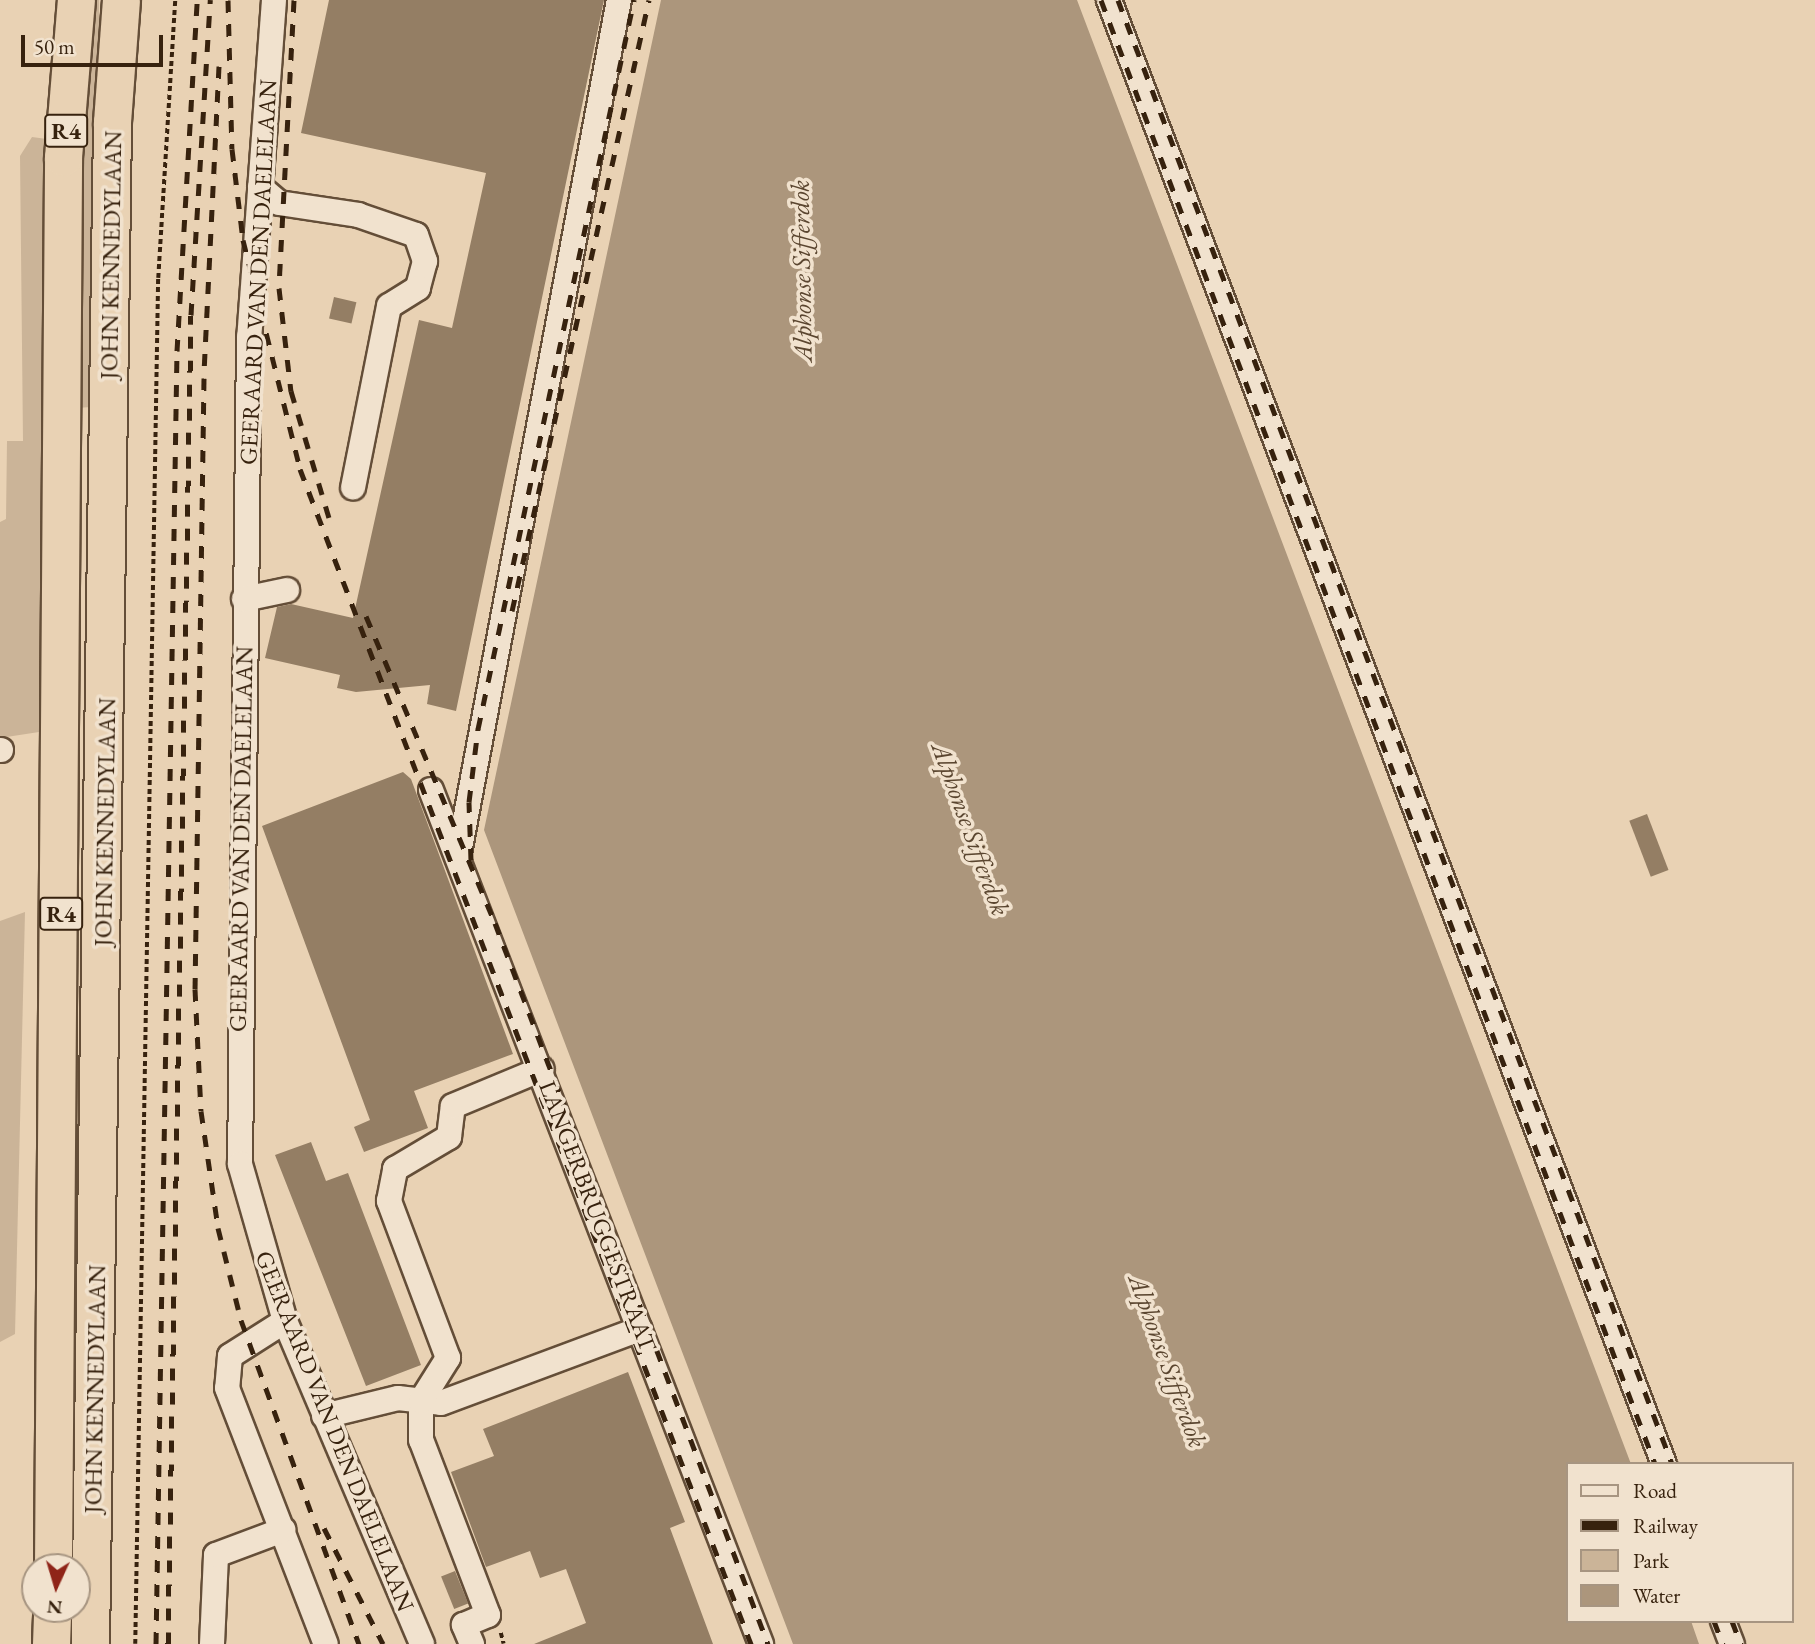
<!DOCTYPE html>
<style>
body{margin:0}
#map{position:relative;width:1815px;height:1644px;overflow:hidden;background:#e9d2b4;font-family:"EB Garamond",serif}
div>[style]{position:absolute}
.green>*{inset:0;background:#cbb498}
.water>*{inset:0;background:#ac967c}
.building>*{inset:0;background:#947e64;transform-origin:0 0}
.path>*{height:3.5px;margin-top:-1.75px;transform-origin:0;background:repeating-linear-gradient(90deg,#37220e 0 5px,transparent 0 8.5px)}
.roads{filter:drop-shadow(2px 0 #644e38) drop-shadow(-2px 0 #644e38) drop-shadow(0 2px #644e38) drop-shadow(0 -2px #644e38)}
.minor>*{height:24px;margin:-12px;padding:0 12px;transform-origin:12px;border-radius:12px;background:#f1e2ce}
.highway>*{height:37px;margin:-18.5px;padding:0 18.5px;transform-origin:18.5px;border-radius:18.5px;background:#e9d2b4}
.rail>*{height:5px;margin-top:-2.5px;transform-origin:0;background:repeating-linear-gradient(90deg,#37220e 0 12px,transparent 0 24px)}
span{translate:-50% -50%;white-space:nowrap;text-align:center;line-height:1.15;-webkit-text-stroke:7px #f1e2ce;paint-order:stroke}
.shield-label span{padding:2px 5px;background:#f1e2ce;border:2px solid;border-radius:5px;-webkit-text-stroke-width:0}
.shield-label{font-size:23px;color:#37220e;font-weight:700}
.street-label{font-size:24px;color:#37220e}
.water-label{font-size:26px;color:#5a452f;font-style:italic}
.legend{position:absolute;left:1566px;top:1462px;width:228px;height:161px;box-sizing:border-box;background:#f1e2ce;border:2px solid #a79581;margin:0;padding:9px 12px;list-style:none;font-size:21px;color:#37220e}
.legend li{display:flex;align-items:center;gap:14px;height:35px}
.legend b{width:35px;border:2px solid #a79581}
.north{position:absolute;left:21px;top:1553px;width:70px;height:70px;box-sizing:border-box;background:#f1e2ce;border:2px solid #a79581;border-radius:50%;rotate:184deg;font-size:19px;font-weight:700;line-height:28px;text-align:center;color:#37220e}
.north::after{content:'';display:block;margin:auto;width:24px;height:32px;background:#8f2418;clip-path:polygon(50% 0,100% 100%,50% 72%,0 100%)}
.scale{position:absolute;left:21px;top:35px;width:142px;height:32px;box-sizing:border-box;border:4px solid #37220e;border-top:0;padding-left:9px;font-size:21px;line-height:24px;white-space:nowrap;color:#37220e;-webkit-text-stroke:5px #f1e2ce;paint-order:stroke}
</style>
<div id="map">
<div class="green">
<div style="clip-path:polygon(89px 0,99px 0,99px 43px,91px 407px,77px 408px)"></div>
<div style="clip-path:polygon(32px 137px,54px 140px,39px 732px,0 738px,0 522px,6px 519px,7px 441px,23px 441px,20px 156px)"></div>
<div style="clip-path:polygon(25px 912px,15px 1334px,0 1342px,0 921px)"></div>
</div>
<div class="water">
<div style="clip-path:polygon(661px 0,1077px 0,1631px 1464px,1568px 1464px,1568px 1621px,1691px 1621px,1699px 1644px,793px 1644px,484px 830px)"></div>
</div>
<div class="building">
<div style="clip-path:polygon(329px 0,604px 0,456px 711px,427px 704px,430px 685px,356px 692px,337px 688px,340px 675px,265px 658px,277px 607px,291px 604px,353px 618px,419px 320px,452px 328px,486px 173px,301px 133px)"></div>
<div style="left:334px;top:297px;width:23px;height:22px;rotate:13deg"></div>
<div style="clip-path:polygon(403px 772px,411px 779px,513px 1054px,414px 1091px,428px 1128px,364px 1152px,354px 1127px,370px 1120px,262px 826px)"></div>
<div style="left:1647px;top:814px;width:60px;height:19px;rotate:69deg"></div>
<div style="clip-path:polygon(311px 1142px,326px 1181px,348px 1173px,421px 1365px,366px 1386px,275px 1155px)"></div>
<div style="clip-path:polygon(628px 1372px,685px 1522px,670px 1528px,713px 1644px,534px 1644px,586px 1623px,566px 1569px,540px 1578px,530px 1551px,486px 1567px,451px 1472px,494px 1456px,483px 1429px)"></div>
<div style="left:455px;top:1571px;width:35px;height:15px;rotate:68deg"></div>
</div>
<div class="path">
<div style="left:501px;top:1633px;width:11px;rotate:75deg"></div>
<div style="left:135px;top:1644px;width:1366px;rotate:-89.04deg"></div>
<div style="left:158px;top:278px;width:279px;rotate:-86.5deg"></div>
</div>
<div class="roads">
<div class="minor">
<div style="left:274px;top:0;width:338px;rotate:94.2deg"></div>
<div style="left:249px;top:337px;width:827px;rotate:90.62deg"></div>
<div style="left:240px;top:1164px;width:163px;rotate:74deg"></div>
<div style="left:285px;top:1321px;width:351px;rotate:67deg"></div>
<div style="left:1109px;top:0;width:1566px;rotate:69.24deg"></div>
<div style="left:260px;top:187px;width:25px;rotate:40deg"></div>
<div style="left:279px;top:203px;width:80px;rotate:8.6deg"></div>
<div style="left:358px;top:215px;width:61px;rotate:19deg"></div>
<div style="left:416px;top:235px;width:28px;rotate:71deg"></div>
<div style="left:425px;top:261px;width:28px;rotate:105deg"></div>
<div style="left:418px;top:288px;width:34px;rotate:148deg"></div>
<div style="left:389px;top:306px;width:185px;rotate:101.2deg"></div>
<div style="left:244px;top:599px;width:44px;rotate:-11.8deg"></div>
<div style="left:0;top:750px;width:1px"></div>
<div style="left:431px;top:790px;width:916px;rotate:68.87deg"></div>
<div style="left:459px;top:853px;width:868px;rotate:-79.38deg"></div>
<div style="left:285px;top:1321px;width:65px;rotate:147.5deg"></div>
<div style="left:230px;top:1356px;width:32px;rotate:95deg"></div>
<div style="left:227px;top:1388px;width:274px;rotate:68.9deg"></div>
<div style="left:324px;top:1416px;width:76px;rotate:-13.7deg"></div>
<div style="left:398px;top:1398px;width:43px;rotate:6.6deg"></div>
<div style="left:441px;top:1403px;width:212px;rotate:-20.4deg"></div>
<div style="left:1723px;top:1621px;width:25px;rotate:69deg"></div>
<div style="left:212px;top:1644px;width:89px;rotate:-87.4deg"></div>
<div style="left:216px;top:1555px;width:72px;rotate:-20.5deg"></div>
<div style="left:472px;top:1644px;width:21px;rotate:-113deg"></div>
<div style="left:464px;top:1625px;width:26px;rotate:-23deg"></div>
<div style="left:488px;top:1615px;width:187px;rotate:-110.9deg"></div>
<div style="left:421px;top:1440px;width:39px;rotate:-90deg"></div>
<div style="left:421px;top:1401px;width:51px;rotate:-57.9deg"></div>
<div style="left:448px;top:1358px;width:168px;rotate:-110.6deg"></div>
<div style="left:389px;top:1201px;width:33px;rotate:-79deg"></div>
<div style="left:395px;top:1169px;width:63px;rotate:-30.7deg"></div>
<div style="left:449px;top:1137px;width:31px;rotate:-83deg"></div>
<div style="left:453px;top:1106px;width:96px;rotate:-22.6deg"></div>
</div>
<div class="highway">
<div style="left:53px;top:1567px;width:1410px;rotate:-89.59deg"></div>
<div style="left:63px;top:157px;width:158px;rotate:-85.3deg"></div>
<div style="left:51px;top:1644px;width:35px;rotate:-88deg"></div>
<div style="left:90px;top:1644px;width:1522px;rotate:-89.17deg"></div>
<div style="left:112px;top:122px;width:122px;rotate:-85.8deg"></div>
</div>
</div>
<div class="rail">
<div style="left:228px;top:0;width:149px;rotate:88.5deg"></div>
<div style="left:232px;top:149px;width:92px;rotate:83.1deg"></div>
<div style="left:243px;top:240px;width:236px;rotate:76deg"></div>
<div style="left:300px;top:469px;width:1259px;rotate:69deg"></div>
<div style="left:294px;top:0;width:288px;rotate:93deg"></div>
<div style="left:279px;top:288px;width:104px;rotate:83.4deg"></div>
<div style="left:291px;top:391px;width:143px;rotate:73.3deg"></div>
<div style="left:1101px;top:0;width:1565px;rotate:69.27deg"></div>
<div style="left:1118px;top:0;width:1565px;rotate:69.27deg"></div>
<div style="left:219px;top:66px;width:312px;rotate:92.8deg"></div>
<div style="left:204px;top:378px;width:611px;rotate:90.84deg"></div>
<div style="left:195px;top:989px;width:122px;rotate:87.2deg"></div>
<div style="left:201px;top:1111px;width:118px;rotate:81.7deg"></div>
<div style="left:218px;top:1228px;width:95px;rotate:76deg"></div>
<div style="left:241px;top:1320px;width:345px;rotate:70deg"></div>
<div style="left:512px;top:611px;width:626px;rotate:-77.36deg"></div>
<div style="left:366px;top:616px;width:333px;rotate:67.2deg"></div>
<div style="left:495px;top:923px;width:771px;rotate:69.26deg"></div>
<div style="left:471px;top:860px;width:58px;rotate:-92deg"></div>
<div style="left:469px;top:802px;width:74px;rotate:-83deg"></div>
<div style="left:478px;top:729px;width:746px;rotate:-77.92deg"></div>
<div style="left:324px;top:1528px;width:130px;rotate:63deg"></div>
<div style="left:1714px;top:1621px;width:25px;rotate:69deg"></div>
<div style="left:1732px;top:1621px;width:25px;rotate:69deg"></div>
<div style="left:156px;top:1644px;width:1293px;rotate:-89.07deg"></div>
<div style="left:177px;top:351px;width:352px;rotate:-86.7deg"></div>
<div style="left:168px;top:1644px;width:1329px;rotate:-89.01deg"></div>
<div style="left:191px;top:315px;width:316px;rotate:-86.5deg"></div>
</div>
<div class="shield-label">
<span style="left:66px;top:131px">R4</span>
<span style="left:61px;top:914px">R4</span>
</div>
<div class="street-label">
<span style="left:111px;top:255px;rotate:-89deg">JOHN KENNEDYLAAN</span>
<span style="left:258px;top:272px;rotate:-87deg">GEERAARD VAN DEN DAELELAAN</span>
<span style="left:105px;top:822px;rotate:-89deg">JOHN KENNEDYLAAN</span>
<span style="left:241px;top:839px;rotate:-89deg">GEERAARD VAN DEN DAELELAAN</span>
<span style="left:598px;top:1216px;rotate:69deg">LANGERBRUGGESTRAAT</span>
<span style="left:95px;top:1389px;rotate:-89deg">JOHN KENNEDYLAAN</span>
<span style="left:335px;top:1431px;rotate:68deg">GEERAARD VAN DEN DAELELAAN</span>
</div>
<div class="water-label">
<span style="left:802px;top:271px;rotate:-91deg">Alphonse Sifferdok</span>
<span style="left:970px;top:829px;rotate:70deg">Alphonse Sifferdok</span>
<span style="left:1167px;top:1361px;rotate:70deg">Alphonse Sifferdok</span>
</div>
<ul class="legend">
<li><b style="height:9px;background:#f1e2ce"></b>Road</li>
<li><b style="height:9px;background:#37220e"></b>Railway</li>
<li><b style="height:19px;background:#cbb498"></b>Park</li>
<li><b style="height:19px;background:#ac967c"></b>Water</li>
</ul>
<div class="north">N</div>
<div class="scale">50 m</div>
</div>
